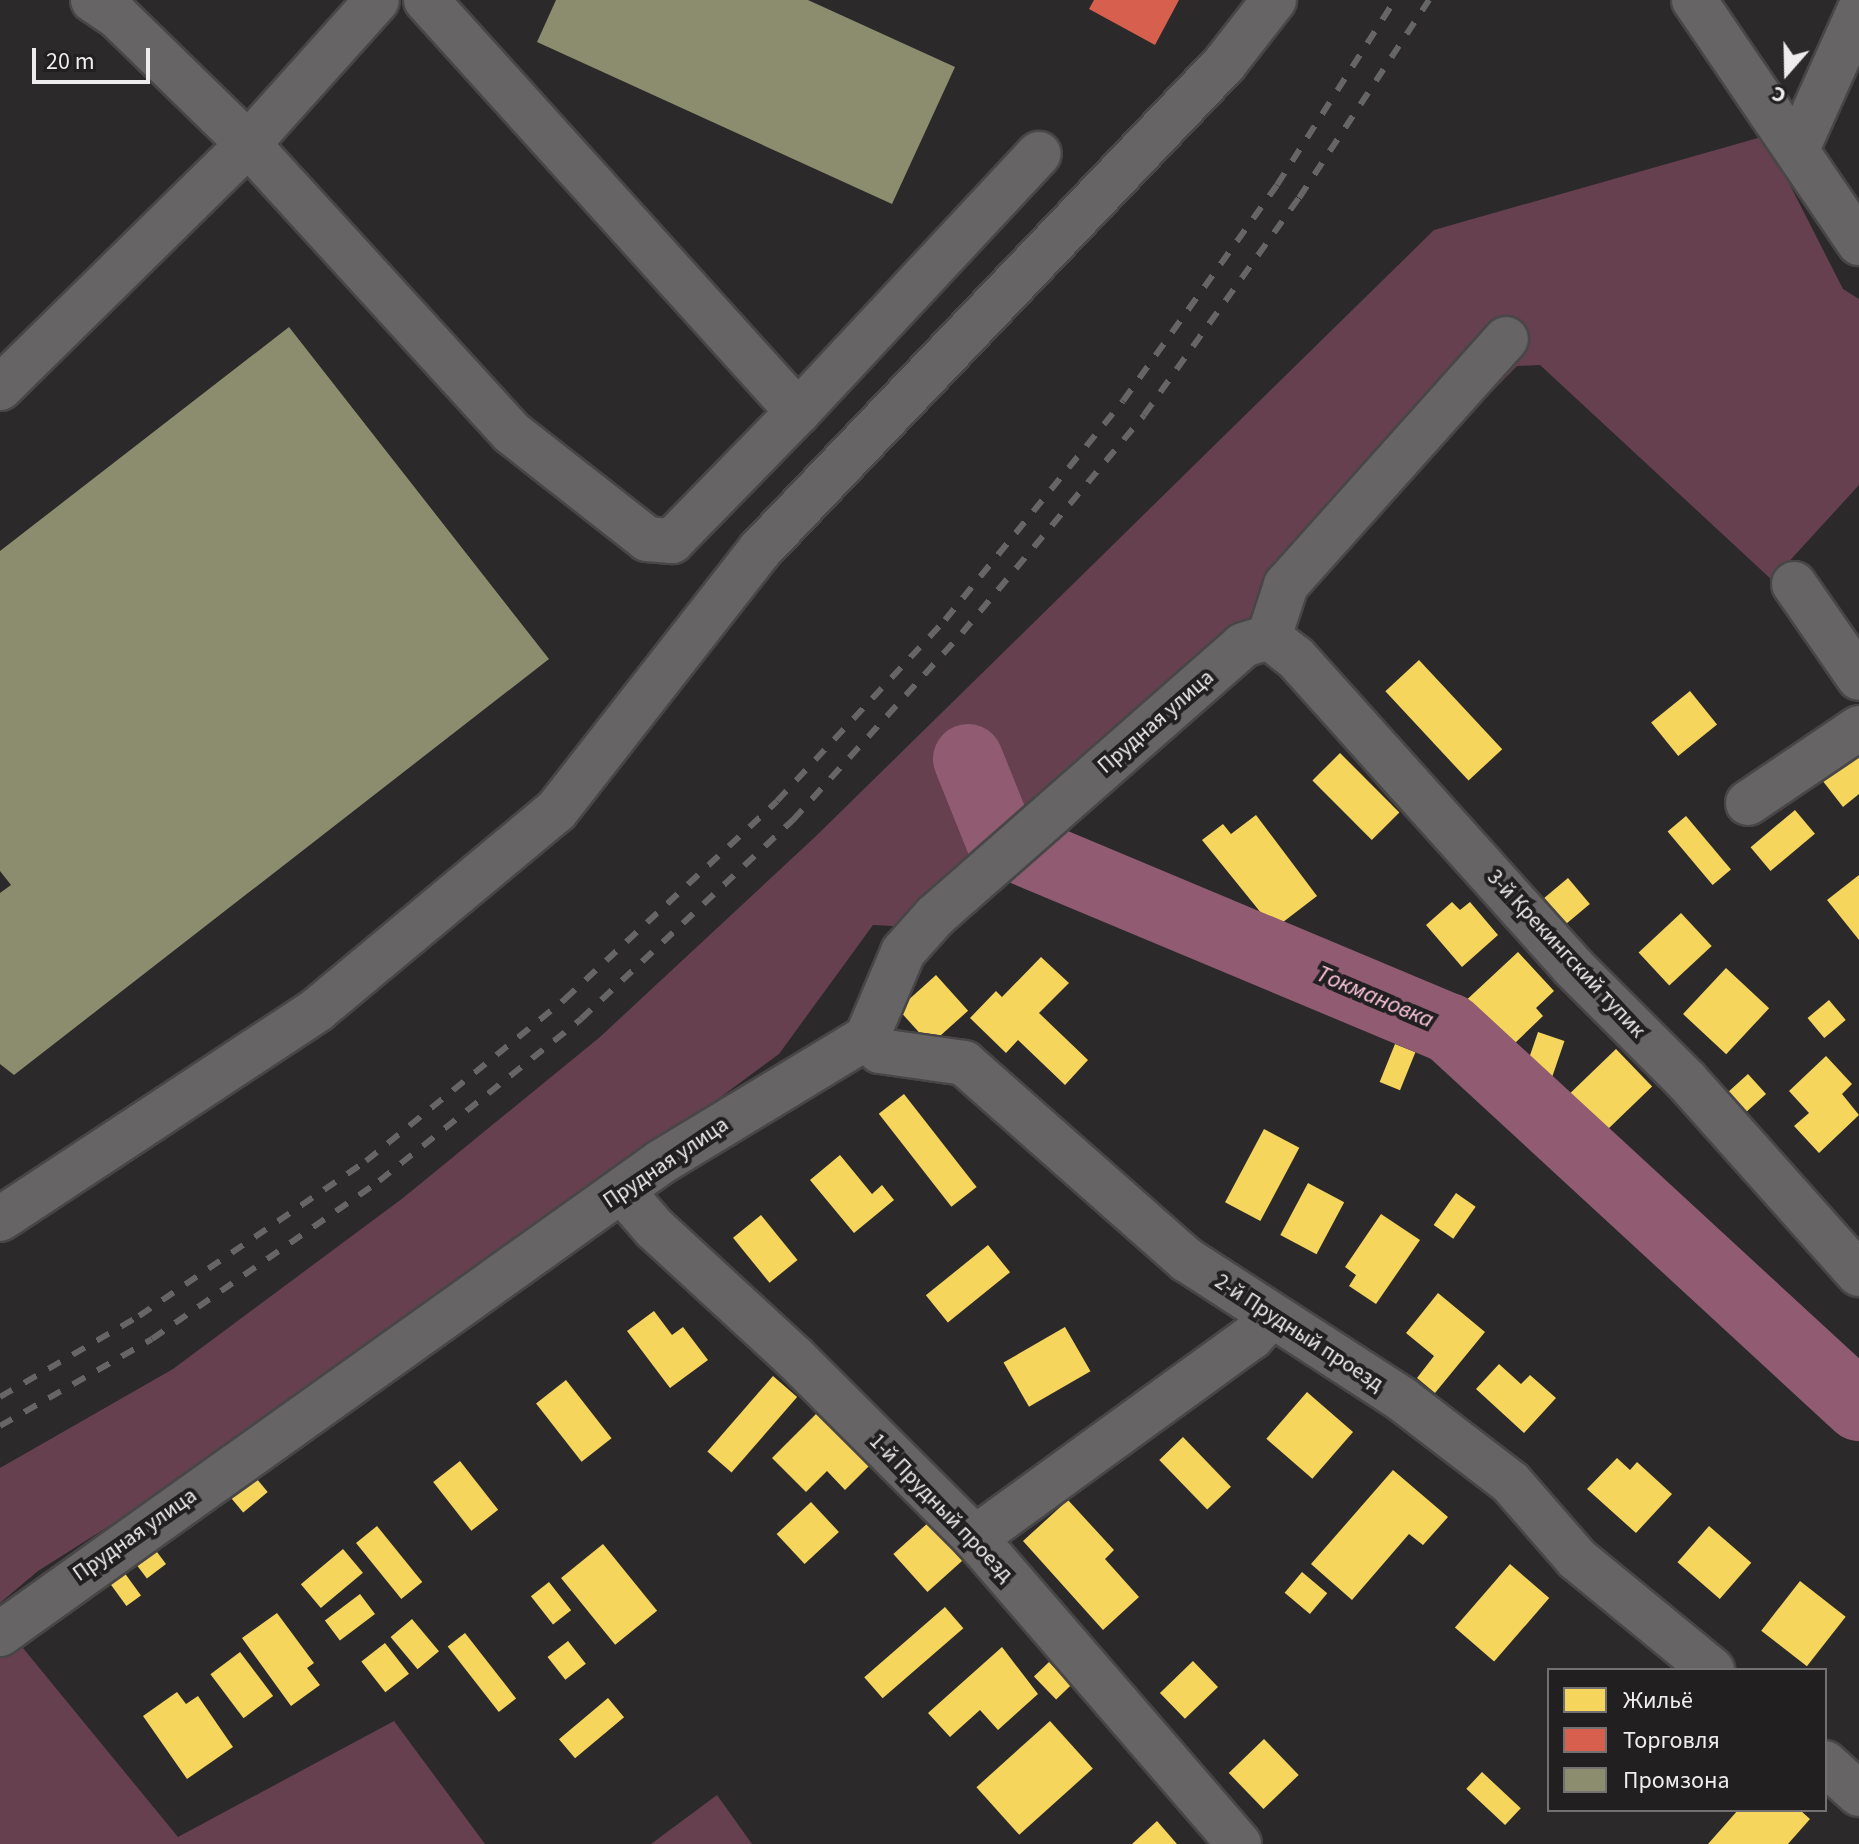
<!DOCTYPE html>
<meta charset="utf-8">
<style>
body{margin:0}
#map{position:relative;width:1859px;height:1844px;overflow:hidden;background:#2b292a;font-family:"Source Sans 3",sans-serif}
div>[style]{position:absolute}
.green>*{inset:0;background:#66404f}
.homes>*{inset:0;background:#f6d55c;transform-origin:0 0}
.shops>*{inset:0;background:#d6604d}
.industry>*{inset:0;background:#8c8c6e}
.river>*{height:70px;margin:-35px;padding:0 35px;transform-origin:35px;border-radius:35px;background:#915c72}
.roads{filter:drop-shadow(2px 0 #484646) drop-shadow(-2px 0 #484646) drop-shadow(0 2px #484646) drop-shadow(0 -2px #484646)}
.minor>*{height:44px;margin:-22px;padding:0 22px;transform-origin:22px;border-radius:22px;background:#666465}
.rail>*{height:6px;margin-top:-3px;transform-origin:0;background:repeating-linear-gradient(90deg,#676666 0 14px,transparent 0 28px)}
span{translate:-50% -50%;white-space:nowrap;text-align:center;line-height:1.15;-webkit-text-stroke:8px #221f20;paint-order:stroke}
.street-label{font-size:22px;color:#eeecec}
.water-label{font-size:24px;color:#fac4d9;font-style:italic}
.legend{position:absolute;left:1547px;top:1668px;width:280px;height:144px;box-sizing:border-box;background:#221f20;border:2px solid #747172;margin:0;padding:10px 14px;list-style:none;font-size:24px;color:#eeecec}
.legend li{display:flex;align-items:center;gap:16px;height:40px}
.legend b{width:40px;border:2px solid #747172}
.north{position:absolute;left:1747px;top:32px;width:80px;height:80px;-webkit-text-stroke:6px #221f20;paint-order:stroke;rotate:200deg;font-size:22px;font-weight:700;line-height:32px;text-align:center;color:#eeecec}
.north::after{content:'';display:block;margin:auto;width:28px;height:36px;background:#eeecec;clip-path:polygon(50% 0,100% 100%,50% 72%,0 100%)}
.scale{position:absolute;left:32px;top:48px;width:118px;height:36px;box-sizing:border-box;border:4px solid #eeecec;border-top:0;padding-left:10px;font-size:24px;line-height:28px;white-space:nowrap;color:#eeecec;-webkit-text-stroke:6px #221f20;paint-order:stroke}
</style>
<div id="map">
<div class="green">
<div style="clip-path:polygon(1765px 136px,1843px 289px,1859px 299px,1859px 485px,1772px 580px,1540px 365px,1517px 366px,1378px 508px,1189px 725px,1133px 758px,951px 929px,873px 925px,779px 1054px,327px 1388px,38px 1571px,0 1603px,0 1468px,173px 1369px,403px 1198px,600px 1037px,815px 837px,1434px 230px)"></div>
<div style="clip-path:polygon(18px 1642px,178px 1837px,394px 1721px,485px 1844px,0 1844px,0 1656px)"></div>
<div style="clip-path:polygon(717px 1795px,752px 1844px,651px 1844px)"></div>
</div>
<div class="homes">
<div style="left:1419px;top:660px;width:122px;height:46px;rotate:47deg"></div>
<div style="left:1690px;top:691px;width:43px;height:50px;rotate:51deg"></div>
<div style="clip-path:polygon(1859px 750px,1859px 794px,1843px 807px,1822px 780px)"></div>
<div style="left:1340px;top:753px;width:84px;height:39px;rotate:45deg"></div>
<div style="left:1795px;top:810px;width:31px;height:58px;rotate:50deg"></div>
<div style="clip-path:polygon(1256px 815px,1317px 896px,1274px 929px,1202px 840px,1223px 824px,1231px 834px)"></div>
<div style="left:1686px;top:816px;width:70px;height:24px;rotate:50deg"></div>
<div style="clip-path:polygon(1859px 875px,1859px 940px,1827px 900px)"></div>
<div style="left:1568px;top:878px;width:34px;height:35px;rotate:50deg"></div>
<div style="clip-path:polygon(1452px 902px,1460px 910px,1470px 902px,1498px 935px,1462px 967px,1426px 925px)"></div>
<div style="left:1681px;top:913px;width:45px;height:58px;rotate:47deg"></div>
<div style="clip-path:polygon(1518px 952px,1554px 991px,1536px 1008px,1543px 1016px,1514px 1044px,1495px 1024px,1486px 1033px,1460px 1006px)"></div>
<div style="clip-path:polygon(1041px 957px,1069px 983px,1039px 1013px,1088px 1060px,1065px 1085px,1018px 1040px,1006px 1053px,970px 1018px,996px 991px,1002px 997px)"></div>
<div style="left:1726px;top:968px;width:59px;height:63px;rotate:43deg"></div>
<div style="left:936px;top:975px;width:48px;height:51px;rotate:48deg"></div>
<div style="left:1829px;top:1000px;width:26px;height:28px;rotate:50deg"></div>
<div style="left:1538px;top:1032px;width:28px;height:39px;rotate:19deg"></div>
<div style="left:1395px;top:1044px;width:22px;height:41px;rotate:22deg"></div>
<div style="left:1616px;top:1049px;width:52px;height:71px;rotate:46deg"></div>
<div style="clip-path:polygon(1826px 1056px,1852px 1084px,1842px 1094px,1859px 1115px,1819px 1153px,1794px 1126px,1809px 1113px,1789px 1091px)"></div>
<div style="left:1748px;top:1074px;width:27px;height:35px;rotate:48deg"></div>
<div style="left:904px;top:1094px;width:118px;height:32px;rotate:52deg"></div>
<div style="left:1264px;top:1129px;width:40px;height:83px;rotate:28deg"></div>
<div style="clip-path:polygon(840px 1155px,872px 1194px,882px 1185px,894px 1200px,854px 1233px,810px 1180px)"></div>
<div style="left:1308px;top:1183px;width:41px;height:59px;rotate:28deg"></div>
<div style="left:1456px;top:1193px;width:24px;height:39px;rotate:35deg"></div>
<div style="clip-path:polygon(1381px 1214px,1420px 1240px,1376px 1304px,1349px 1286px,1356px 1275px,1345px 1267px)"></div>
<div style="left:761px;top:1215px;width:58px;height:36px;rotate:51deg"></div>
<div style="left:988px;top:1245px;width:35px;height:80px;rotate:51deg"></div>
<div style="clip-path:polygon(1438px 1293px,1485px 1332px,1435px 1393px,1417px 1378px,1434px 1356px,1406px 1333px)"></div>
<div style="clip-path:polygon(654px 1311px,672px 1335px,683px 1327px,708px 1360px,670px 1388px,627px 1331px)"></div>
<div style="left:1065px;top:1327px;width:51px;height:71px;rotate:60deg"></div>
<div style="left:1822px;top:1344px;width:31px;height:26px;rotate:40deg"></div>
<div style="clip-path:polygon(1499px 1364px,1521px 1384px,1530px 1375px,1556px 1398px,1524px 1433px,1476px 1389px)"></div>
<div style="left:773px;top:1376px;width:32px;height:100px;rotate:41deg"></div>
<div style="left:566px;top:1380px;width:74px;height:38px;rotate:52deg"></div>
<div style="left:1307px;top:1392px;width:61px;height:62px;rotate:41deg"></div>
<div style="clip-path:polygon(816px 1414px,869px 1466px,845px 1490px,827px 1471px,806px 1492px,772px 1458px)"></div>
<div style="left:1183px;top:1437px;width:69px;height:33px;rotate:46deg"></div>
<div style="clip-path:polygon(1617px 1458px,1630px 1470px,1637px 1462px,1672px 1494px,1636px 1533px,1587px 1489px)"></div>
<div style="left:460px;top:1461px;width:62px;height:34px;rotate:52deg"></div>
<div style="clip-path:polygon(1393px 1470px,1448px 1517px,1423px 1545px,1409px 1534px,1352px 1600px,1311px 1564px)"></div>
<div style="left:251px;top:1472px;width:26px;height:32px;rotate:50deg"></div>
<div style="clip-path:polygon(1068px 1500px,1114px 1550px,1105px 1559px,1139px 1597px,1103px 1630px,1023px 1541px)"></div>
<div style="left:811px;top:1502px;width:41px;height:47px;rotate:47deg"></div>
<div style="left:929px;top:1522px;width:51px;height:48px;rotate:48deg"></div>
<div style="left:377px;top:1526px;width:72px;height:27px;rotate:51deg"></div>
<div style="left:1709px;top:1526px;width:56px;height:48px;rotate:41deg"></div>
<div style="left:603px;top:1544px;width:86px;height:54px;rotate:51deg"></div>
<div style="left:154px;top:1548px;width:20px;height:24px;rotate:53deg"></div>
<div style="left:343px;top:1549px;width:31px;height:55px;rotate:50deg"></div>
<div style="left:1510px;top:1564px;width:52px;height:84px;rotate:41deg"></div>
<div style="left:121px;top:1568px;width:34px;height:18px;rotate:54deg"></div>
<div style="left:1302px;top:1572px;width:33px;height:27px;rotate:40deg"></div>
<div style="left:1800px;top:1581px;width:58px;height:63px;rotate:38deg"></div>
<div style="left:549px;top:1582px;width:36px;height:23px;rotate:52deg"></div>
<div style="left:360px;top:1594px;width:25px;height:44px;rotate:53deg"></div>
<div style="left:945px;top:1607px;width:28px;height:107px;rotate:49deg"></div>
<div style="clip-path:polygon(277px 1613px,314px 1663px,307px 1668px,320px 1685px,291px 1706px,242px 1638px)"></div>
<div style="left:412px;top:1619px;width:42px;height:28px;rotate:50deg"></div>
<div style="left:465px;top:1633px;width:83px;height:22px;rotate:52deg"></div>
<div style="left:568px;top:1641px;width:29px;height:26px;rotate:52deg"></div>
<div style="left:385px;top:1643px;width:39px;height:30px;rotate:52deg"></div>
<div style="clip-path:polygon(1002px 1647px,1038px 1694px,998px 1730px,980px 1710px,950px 1737px,928px 1713px)"></div>
<div style="left:240px;top:1652px;width:55px;height:37px;rotate:53deg"></div>
<div style="left:1193px;top:1661px;width:36px;height:46px;rotate:46deg"></div>
<div style="left:1049px;top:1662px;width:32px;height:21px;rotate:46deg"></div>
<div style="clip-path:polygon(177px 1692px,186px 1704px,198px 1696px,233px 1747px,187px 1779px,143px 1716px)"></div>
<div style="left:608px;top:1698px;width:25px;height:64px;rotate:50deg"></div>
<div style="left:1050px;top:1721px;width:64px;height:99px;rotate:48deg"></div>
<div style="left:1264px;top:1739px;width:50px;height:49px;rotate:46deg"></div>
<div style="left:1482px;top:1772px;width:53px;height:23px;rotate:43deg"></div>
<div style="clip-path:polygon(1738px 1810px,1800px 1810px,1810px 1819px,1788px 1844px,1708px 1844px)"></div>
<div style="clip-path:polygon(1157px 1821px,1177px 1844px,1132px 1844px)"></div>
</div>
<div class="shops">
<div style="clip-path:polygon(1094px 0,1179px 0,1155px 45px,1089px 9px)"></div>
</div>
<div class="industry">
<div style="clip-path:polygon(556px 0,808px 0,955px 67px,892px 204px,537px 42px)"></div>
<div style="clip-path:polygon(289px 327px,549px 659px,14px 1075px,0 1064px,0 893px,11px 885px,0 871px,0 551px)"></div>
</div>
<div class="river">
<div style="left:968px;top:759px;width:88px;rotate:68.1deg"></div>
<div style="left:1001px;top:841px;width:485px;rotate:22.7deg"></div>
<div style="left:1449px;top:1028px;width:558px;rotate:42.67deg"></div>
</div>
<div class="roads">
<div class="minor">
<div style="left:93px;top:0;width:30px;rotate:34deg"></div>
<div style="left:118px;top:17px;width:182px;rotate:44.3deg"></div>
<div style="left:248px;top:144px;width:391px;rotate:47.6deg"></div>
<div style="left:512px;top:433px;width:172px;rotate:38.1deg"></div>
<div style="left:647px;top:539px;width:25px;rotate:5deg"></div>
<div style="left:672px;top:541px;width:180px;rotate:-45.7deg"></div>
<div style="left:798px;top:412px;width:555px;rotate:-132.08deg"></div>
<div style="left:1694px;top:0;width:294px;rotate:55.8deg"></div>
<div style="left:1798px;top:147px;width:149px;rotate:-65.8deg"></div>
<div style="left:0;top:388px;width:348px;rotate:-44.5deg"></div>
<div style="left:248px;top:144px;width:193px;rotate:-48.1deg"></div>
<div style="left:798px;top:412px;width:353px;rotate:-47deg"></div>
<div style="left:1794px;top:584px;width:114px;rotate:55.3deg"></div>
<div style="left:1269px;top:637px;width:33px;rotate:38deg"></div>
<div style="left:1295px;top:657px;width:416px;rotate:48.1deg"></div>
<div style="left:1573px;top:967px;width:160px;rotate:45deg"></div>
<div style="left:1686px;top:1080px;width:260px;rotate:48.3deg"></div>
<div style="left:1269px;top:637px;width:55px;rotate:-71.9deg"></div>
<div style="left:1286px;top:585px;width:330px;rotate:-48.2deg"></div>
<div style="left:1748px;top:803px;width:134px;rotate:-34deg"></div>
<div style="left:867px;top:1037px;width:19px;rotate:47deg"></div>
<div style="left:880px;top:1051px;width:85px;rotate:8.1deg"></div>
<div style="left:964px;top:1063px;width:298px;rotate:41.5deg"></div>
<div style="left:1187px;top:1260px;width:257px;rotate:32.9deg"></div>
<div style="left:1403px;top:1400px;width:136px;rotate:37.5deg"></div>
<div style="left:1511px;top:1483px;width:101px;rotate:49deg"></div>
<div style="left:1577px;top:1559px;width:175px;rotate:39.4deg"></div>
<div style="left:622px;top:1191px;width:49px;rotate:49.1deg"></div>
<div style="left:654px;top:1228px;width:192px;rotate:42.7deg"></div>
<div style="left:795px;top:1358px;width:255px;rotate:45deg"></div>
<div style="left:975px;top:1538px;width:404px;rotate:49.2deg"></div>
<div style="left:0;top:1219px;width:381px;rotate:-33.4deg"></div>
<div style="left:318px;top:1009px;width:310px;rotate:-39.8deg"></div>
<div style="left:556px;top:811px;width:331px;rotate:-52deg"></div>
<div style="left:760px;top:550px;width:673px;rotate:-46.32deg"></div>
<div style="left:1225px;top:63px;width:80px;rotate:-52.1deg"></div>
<div style="left:975px;top:1538px;width:342px;rotate:-36deg"></div>
<div style="left:1252px;top:1337px;width:28px;rotate:-49deg"></div>
<div style="left:0;top:1634px;width:812px;rotate:-35.53deg"></div>
<div style="left:661px;top:1162px;width:241px;rotate:-31.2deg"></div>
<div style="left:867px;top:1037px;width:92px;rotate:-67deg"></div>
<div style="left:903px;top:952px;width:48px;rotate:-48.4deg"></div>
<div style="left:935px;top:916px;width:410px;rotate:-41.3deg"></div>
<div style="left:1243px;top:645px;width:27px;rotate:-17deg"></div>
<div style="left:1825px;top:1763px;width:46px;rotate:42.4deg"></div>
</div>
</div>
<div class="rail">
<div style="left:0;top:1397px;width:161px;rotate:-30.2deg"></div>
<div style="left:139px;top:1316px;width:275px;rotate:-34.3deg"></div>
<div style="left:366px;top:1161px;width:257px;rotate:-39.1deg"></div>
<div style="left:565px;top:999px;width:290px;rotate:-43deg"></div>
<div style="left:777px;top:801px;width:247px;rotate:-47.1deg"></div>
<div style="left:945px;top:620px;width:282px;rotate:-50.9deg"></div>
<div style="left:1123px;top:401px;width:265px;rotate:-54.5deg"></div>
<div style="left:1277px;top:185px;width:219px;rotate:-57.5deg"></div>
<div style="left:0;top:1426px;width:175px;rotate:-29.8deg"></div>
<div style="left:152px;top:1339px;width:277px;rotate:-34.8deg"></div>
<div style="left:379px;top:1181px;width:259px;rotate:-38.7deg"></div>
<div style="left:581px;top:1019px;width:291px;rotate:-43.2deg"></div>
<div style="left:793px;top:820px;width:252px;rotate:-47.9deg"></div>
<div style="left:962px;top:633px;width:284px;rotate:-50.1deg"></div>
<div style="left:1144px;top:415px;width:267px;rotate:-54.5deg"></div>
<div style="left:1299px;top:198px;width:237px;rotate:-56.7deg"></div>
</div>
<div class="street-label">
<span style="left:1156px;top:722px;rotate:-41deg">Прудная улица</span>
<span style="left:1566px;top:954px;rotate:47deg">3-й Крекингский тупик</span>
<span style="left:666px;top:1163px;rotate:-34deg">Прудная улица</span>
<span style="left:1299px;top:1333px;rotate:33deg">2-й Прудный проезд</span>
<span style="left:941px;top:1508px;rotate:46deg">1-й Прудный проезд</span>
<span style="left:135px;top:1535px;rotate:-35deg">Прудная улица</span>
</div>
<div class="water-label">
<span style="left:1375px;top:997px;rotate:23deg">Токмановка</span>
</div>
<ul class="legend">
<li><b style="height:22px;background:#f6d55c"></b>Жильё</li>
<li><b style="height:22px;background:#d6604d"></b>Торговля</li>
<li><b style="height:22px;background:#8c8c6e"></b>Промзона</li>
</ul>
<div class="north">С</div>
<div class="scale">20 m</div>
</div>
